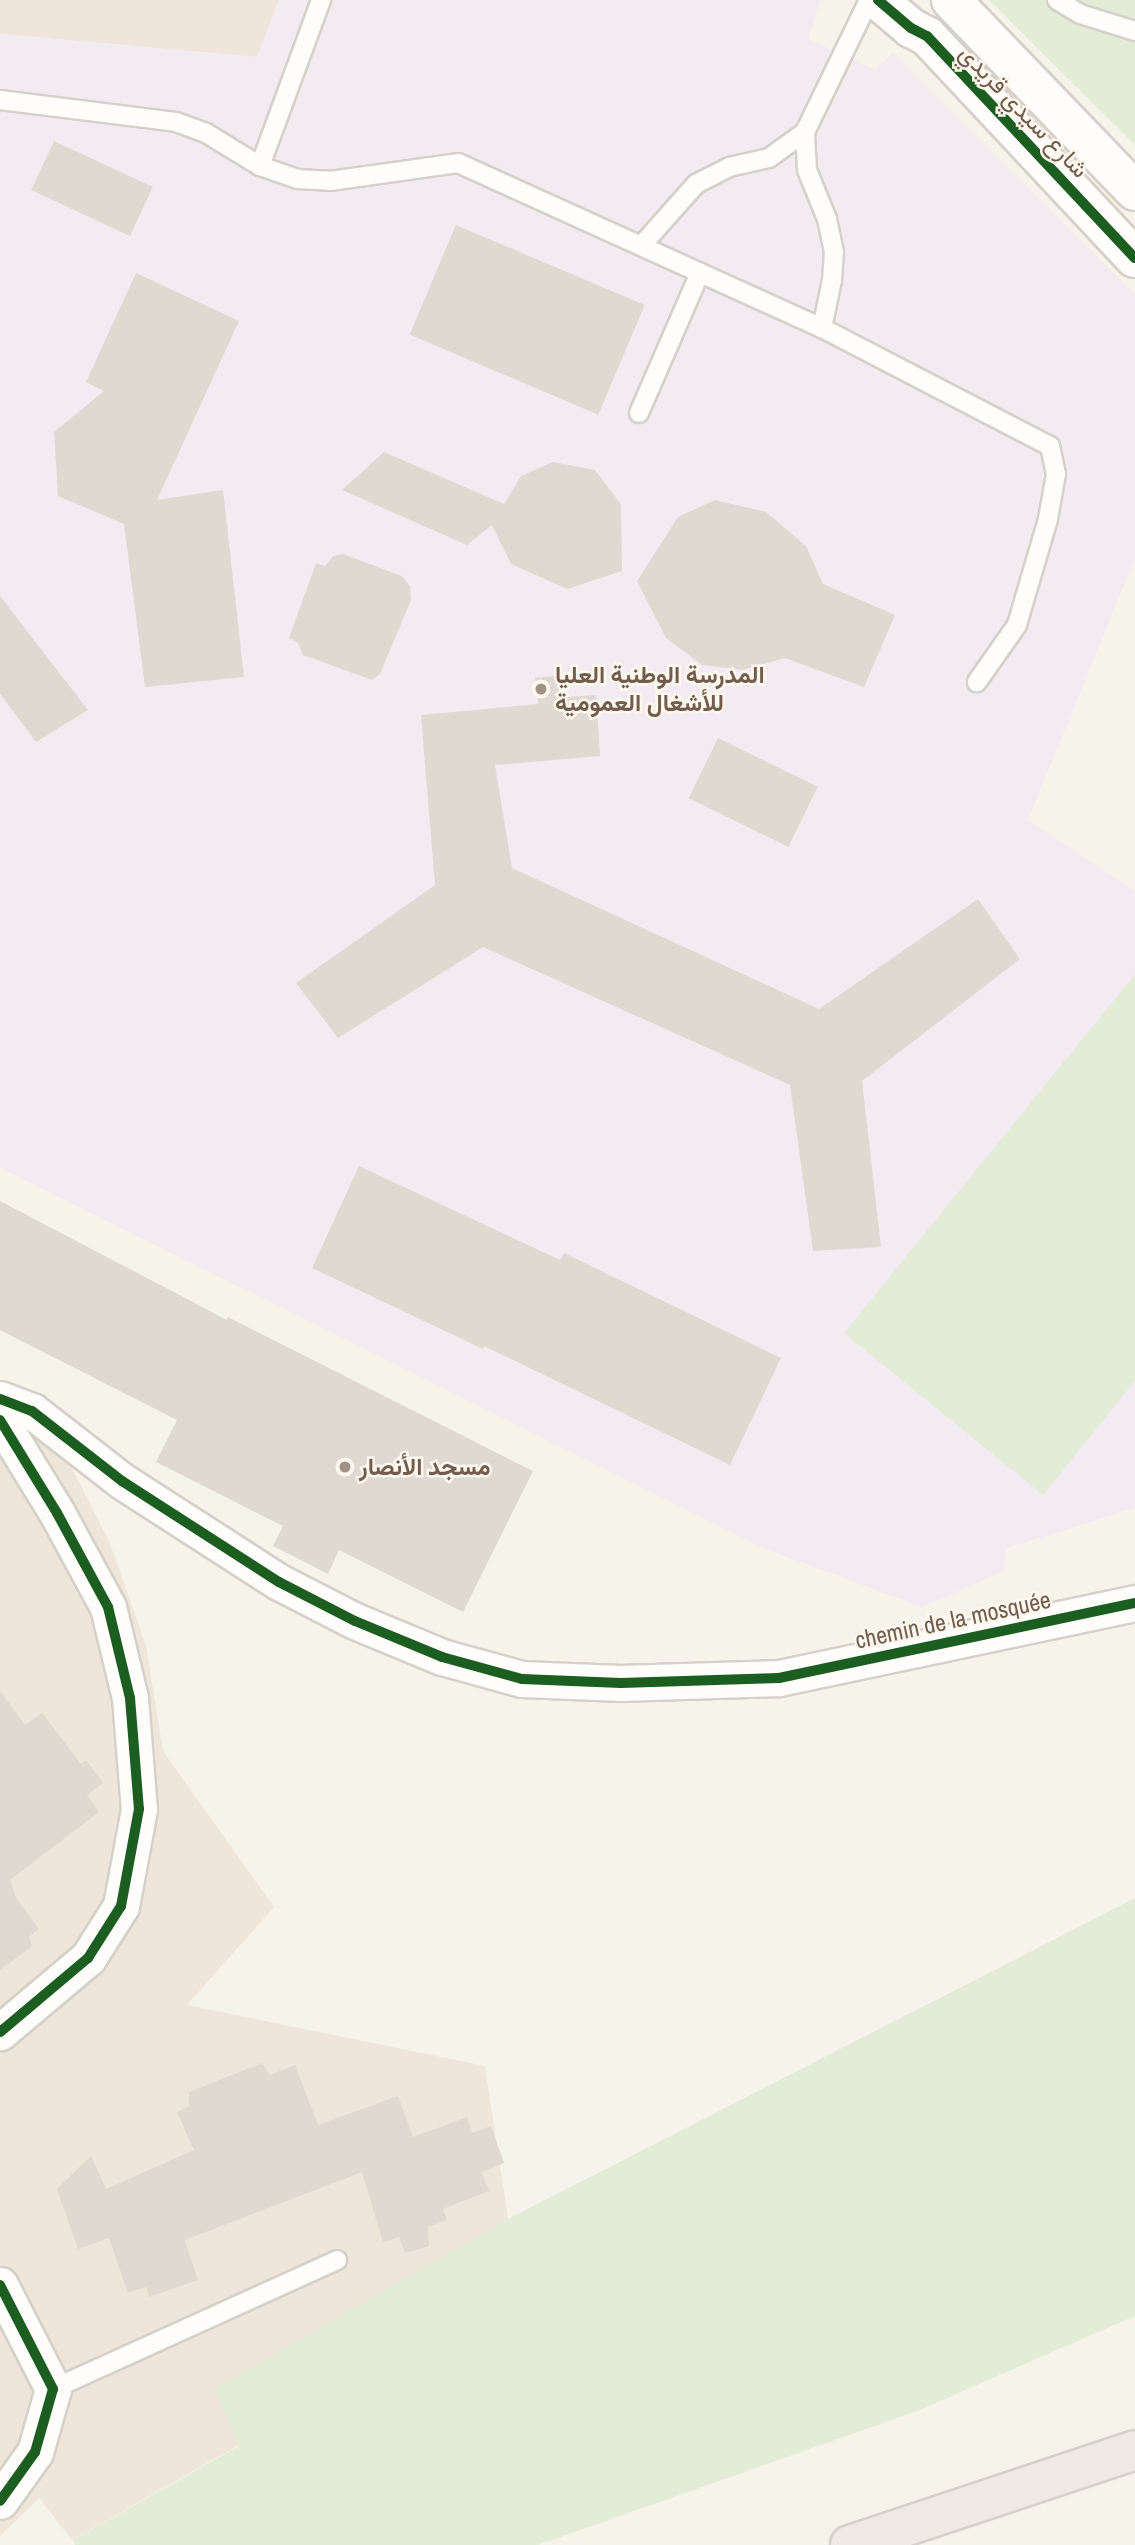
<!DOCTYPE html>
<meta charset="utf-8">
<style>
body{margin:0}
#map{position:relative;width:1135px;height:2545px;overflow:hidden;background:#f6f3eb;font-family:"Archivo Narrow",Vazirmatn,sans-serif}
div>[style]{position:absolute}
.residential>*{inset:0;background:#eee6da}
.education>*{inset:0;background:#f3ebf2}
.green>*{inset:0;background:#e3ecd7}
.building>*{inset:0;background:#dfd9d1;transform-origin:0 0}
.roads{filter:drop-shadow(2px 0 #d5d0c9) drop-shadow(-2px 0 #d5d0c9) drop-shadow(0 2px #d5d0c9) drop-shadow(0 -2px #d5d0c9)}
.lane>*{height:18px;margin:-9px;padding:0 9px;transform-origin:9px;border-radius:9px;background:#fefdfc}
.street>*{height:35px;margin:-17.5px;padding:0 17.5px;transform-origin:17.5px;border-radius:17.5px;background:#fefdfc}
.secondary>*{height:38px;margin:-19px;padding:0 19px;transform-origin:19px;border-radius:19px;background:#fefdfc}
.highway>*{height:38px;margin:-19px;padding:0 19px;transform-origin:19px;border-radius:19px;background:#f0eae5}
.cycleway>*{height:10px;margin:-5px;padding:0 5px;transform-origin:5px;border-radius:5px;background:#1b5e20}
.dots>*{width:19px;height:19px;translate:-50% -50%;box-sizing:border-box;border:4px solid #fdf8ed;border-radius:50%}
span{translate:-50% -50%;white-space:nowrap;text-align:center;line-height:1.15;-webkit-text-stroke:5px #fdf8ed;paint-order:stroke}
.street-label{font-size:24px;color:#725c4e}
.poi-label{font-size:24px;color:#725c4e;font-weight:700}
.left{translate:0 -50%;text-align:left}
</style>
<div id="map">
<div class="residential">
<div style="clip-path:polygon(0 0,279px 0,257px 57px,0 34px)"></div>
<div style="clip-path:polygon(0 1383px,69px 1462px,110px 1543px,146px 1646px,163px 1751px,274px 1907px,187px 2005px,485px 2066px,508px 2219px,215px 2388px,239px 2445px,72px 2540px,39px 2498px,0 2536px)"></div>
</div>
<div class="education">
<div style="clip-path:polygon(279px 0,820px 0,808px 39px,875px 70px,893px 53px,1135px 294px,1135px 558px,1028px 820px,1135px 891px,1135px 1508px,1007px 1548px,1004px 1571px,922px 1607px,763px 1548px,0 1167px,0 34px,257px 57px)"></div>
</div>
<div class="green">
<div style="clip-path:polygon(989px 0,1135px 0,1135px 145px)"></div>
<div style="clip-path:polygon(1135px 974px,1135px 1381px,1043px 1495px,844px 1333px)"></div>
<div style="clip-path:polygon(1135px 1898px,1135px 2316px,917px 2411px,538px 2545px,75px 2545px,73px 2540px,239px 2446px,215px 2388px,508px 2219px)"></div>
</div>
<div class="building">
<div style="left:54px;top:141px;width:109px;height:54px;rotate:25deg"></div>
<div style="left:456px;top:225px;width:205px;height:119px;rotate:23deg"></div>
<div style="clip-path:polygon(136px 273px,239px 321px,157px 500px,223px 490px,244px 677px,145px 687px,124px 524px,58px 496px,54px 432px,104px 391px,86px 382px)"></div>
<div style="clip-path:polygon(384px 452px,504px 504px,521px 476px,553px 462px,595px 470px,621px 504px,622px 571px,567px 589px,511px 564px,492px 525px,467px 545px,342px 490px)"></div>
<div style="clip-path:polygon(715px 500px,766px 512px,806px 546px,823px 584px,895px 615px,864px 687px,785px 658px,742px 670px,702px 665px,666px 638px,637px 581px,678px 517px)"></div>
<div style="clip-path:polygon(343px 554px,402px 576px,410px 586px,411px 600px,380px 674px,372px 680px,303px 655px,298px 643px,289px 638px,316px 563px,325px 566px,333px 556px)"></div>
<div style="clip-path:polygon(0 596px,88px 710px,36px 742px,0 694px)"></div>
<div style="clip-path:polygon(565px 675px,567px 697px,596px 695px,600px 756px,495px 765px,512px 868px,819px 1009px,978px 899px,1020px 959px,862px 1081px,881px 1247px,813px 1251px,790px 1085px,483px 947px,338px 1038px,296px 983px,435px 885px,421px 715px,538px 704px,535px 678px)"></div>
<div style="left:718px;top:738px;width:111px;height:67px;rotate:26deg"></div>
<div style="clip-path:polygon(359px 1166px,560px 1260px,564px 1253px,781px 1358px,730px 1465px,484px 1346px,483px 1349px,312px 1268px)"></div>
<div style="clip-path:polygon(0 1201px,227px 1320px,228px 1317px,533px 1471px,463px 1612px,339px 1550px,328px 1574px,273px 1546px,283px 1526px,156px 1462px,177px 1420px,0 1330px)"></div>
<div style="clip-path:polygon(0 1691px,25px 1725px,42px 1713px,81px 1764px,86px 1760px,103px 1783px,87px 1795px,99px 1812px,10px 1880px,16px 1898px,39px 1929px,29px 1937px,32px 1946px,0 1970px)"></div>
<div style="clip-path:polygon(262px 2063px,270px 2075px,295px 2065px,318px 2125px,398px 2096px,413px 2137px,467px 2117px,472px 2133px,491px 2126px,504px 2163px,482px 2172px,489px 2191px,443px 2209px,447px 2220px,428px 2227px,429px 2246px,405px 2253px,399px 2237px,383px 2242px,362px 2172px,185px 2240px,198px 2280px,149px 2297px,146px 2287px,128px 2293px,109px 2238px,78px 2249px,57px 2189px,91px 2156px,106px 2189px,194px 2150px,177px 2112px,189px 2106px,189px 2092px)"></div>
</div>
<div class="roads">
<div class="lane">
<div style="left:1057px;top:0;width:27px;rotate:31deg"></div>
<div style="left:1080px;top:14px;width:58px;rotate:17.2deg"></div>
<div style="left:0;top:100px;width:177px;rotate:7.1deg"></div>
<div style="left:176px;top:122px;width:32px;rotate:20deg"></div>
<div style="left:206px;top:133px;width:63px;rotate:31.4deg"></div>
<div style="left:260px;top:166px;width:39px;rotate:19deg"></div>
<div style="left:297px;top:179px;width:33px;rotate:3deg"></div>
<div style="left:330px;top:181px;width:129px;rotate:-8deg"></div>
<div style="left:458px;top:163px;width:400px;rotate:24.4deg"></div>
<div style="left:822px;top:328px;width:257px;rotate:27.4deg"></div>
<div style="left:1050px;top:446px;width:29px;rotate:78deg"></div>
<div style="left:1056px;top:474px;width:46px;rotate:100.1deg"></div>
<div style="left:1048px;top:519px;width:110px;rotate:106.3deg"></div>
<div style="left:1017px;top:625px;width:70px;rotate:125.1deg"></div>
<div style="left:260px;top:166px;width:177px;rotate:-69.8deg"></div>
<div style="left:641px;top:246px;width:83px;rotate:-48.4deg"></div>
<div style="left:696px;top:184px;width:37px;rotate:-27deg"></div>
<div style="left:729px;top:167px;width:41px;rotate:-12.7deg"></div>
<div style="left:769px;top:158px;width:44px;rotate:-35.8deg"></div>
<div style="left:822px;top:328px;width:49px;rotate:-78.2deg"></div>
<div style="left:832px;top:280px;width:28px;rotate:-86deg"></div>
<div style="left:834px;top:252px;width:34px;rotate:-102deg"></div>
<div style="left:827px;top:219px;width:53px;rotate:-112.2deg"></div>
<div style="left:807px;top:170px;width:38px;rotate:-93deg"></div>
<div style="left:805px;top:132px;width:147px;rotate:-64.1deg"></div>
<div style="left:639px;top:413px;width:153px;rotate:-66.5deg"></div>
<div style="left:53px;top:2389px;width:312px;rotate:-24.4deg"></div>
</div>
<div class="street">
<div style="left:0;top:1399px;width:34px;rotate:21deg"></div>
<div style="left:32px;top:1411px;width:114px;rotate:37.9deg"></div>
<div style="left:122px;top:1481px;width:187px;rotate:32.8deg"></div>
<div style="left:279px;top:1582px;width:85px;rotate:27.2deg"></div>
<div style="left:355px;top:1621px;width:94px;rotate:22.5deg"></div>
<div style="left:442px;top:1657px;width:83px;rotate:15.4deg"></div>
<div style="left:522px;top:1679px;width:99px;rotate:2.3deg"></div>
<div style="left:621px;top:1683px;width:158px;rotate:-1.8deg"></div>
<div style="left:779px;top:1678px;width:364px;rotate:-11.9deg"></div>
<div style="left:0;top:1420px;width:109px;rotate:58.5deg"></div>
<div style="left:57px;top:1513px;width:107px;rotate:61.5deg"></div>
<div style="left:108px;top:1607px;width:94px;rotate:76.4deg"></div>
<div style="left:130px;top:1698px;width:111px;rotate:85.4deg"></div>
<div style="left:139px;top:1809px;width:99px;rotate:100.5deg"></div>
<div style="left:121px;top:1906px;width:62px;rotate:122.4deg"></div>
<div style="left:88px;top:1958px;width:115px;rotate:139.9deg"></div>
<div style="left:0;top:2285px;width:117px;rotate:63deg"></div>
<div style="left:53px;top:2389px;width:66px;rotate:105.9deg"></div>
<div style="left:35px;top:2452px;width:60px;rotate:125.5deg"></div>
</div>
<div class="secondary">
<div style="left:878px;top:0;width:43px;rotate:40.3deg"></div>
<div style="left:911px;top:28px;width:18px;rotate:27deg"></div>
<div style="left:927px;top:36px;width:304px;rotate:46.9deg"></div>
<div style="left:951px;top:0;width:265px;rotate:46.1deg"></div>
</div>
<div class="highway">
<div style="left:850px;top:2545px;width:300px;rotate:-18.4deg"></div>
</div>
</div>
<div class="cycleway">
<div style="left:878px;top:0;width:43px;rotate:40.3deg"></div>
<div style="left:911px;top:28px;width:18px;rotate:27deg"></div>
<div style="left:927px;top:36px;width:304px;rotate:46.9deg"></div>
<div style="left:0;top:1399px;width:34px;rotate:21deg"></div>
<div style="left:32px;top:1411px;width:114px;rotate:37.9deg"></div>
<div style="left:122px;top:1481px;width:187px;rotate:32.8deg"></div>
<div style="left:279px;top:1582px;width:85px;rotate:27.2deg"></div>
<div style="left:355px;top:1621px;width:94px;rotate:22.5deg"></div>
<div style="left:442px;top:1657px;width:83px;rotate:15.4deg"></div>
<div style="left:522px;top:1679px;width:99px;rotate:2.3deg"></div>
<div style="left:621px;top:1683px;width:158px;rotate:-1.8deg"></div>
<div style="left:779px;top:1678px;width:364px;rotate:-11.9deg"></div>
<div style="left:0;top:1420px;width:109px;rotate:58.5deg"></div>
<div style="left:57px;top:1513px;width:107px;rotate:61.5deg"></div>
<div style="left:108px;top:1607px;width:94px;rotate:76.4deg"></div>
<div style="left:130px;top:1698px;width:111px;rotate:85.4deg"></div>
<div style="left:139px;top:1809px;width:99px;rotate:100.5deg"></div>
<div style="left:121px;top:1906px;width:62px;rotate:122.4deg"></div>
<div style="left:88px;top:1958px;width:115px;rotate:139.9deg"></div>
<div style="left:0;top:2285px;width:117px;rotate:63deg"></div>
<div style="left:53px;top:2389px;width:66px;rotate:105.9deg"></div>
<div style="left:35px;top:2452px;width:60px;rotate:125.5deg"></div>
</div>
<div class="dots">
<div style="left:541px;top:689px;background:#a09185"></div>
<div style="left:345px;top:1467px;background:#a09185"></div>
</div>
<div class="street-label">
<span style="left:1024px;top:111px;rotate:46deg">شارع سيدي قريدي</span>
<span style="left:953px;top:1620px;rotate:-12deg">chemin de la mosquée</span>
</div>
<div class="poi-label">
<span class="left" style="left:555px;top:689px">المدرسة الوطنية العليا<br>للأشغال العمومية</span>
<span class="left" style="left:359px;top:1467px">مسجد الأنصار</span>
</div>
</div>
